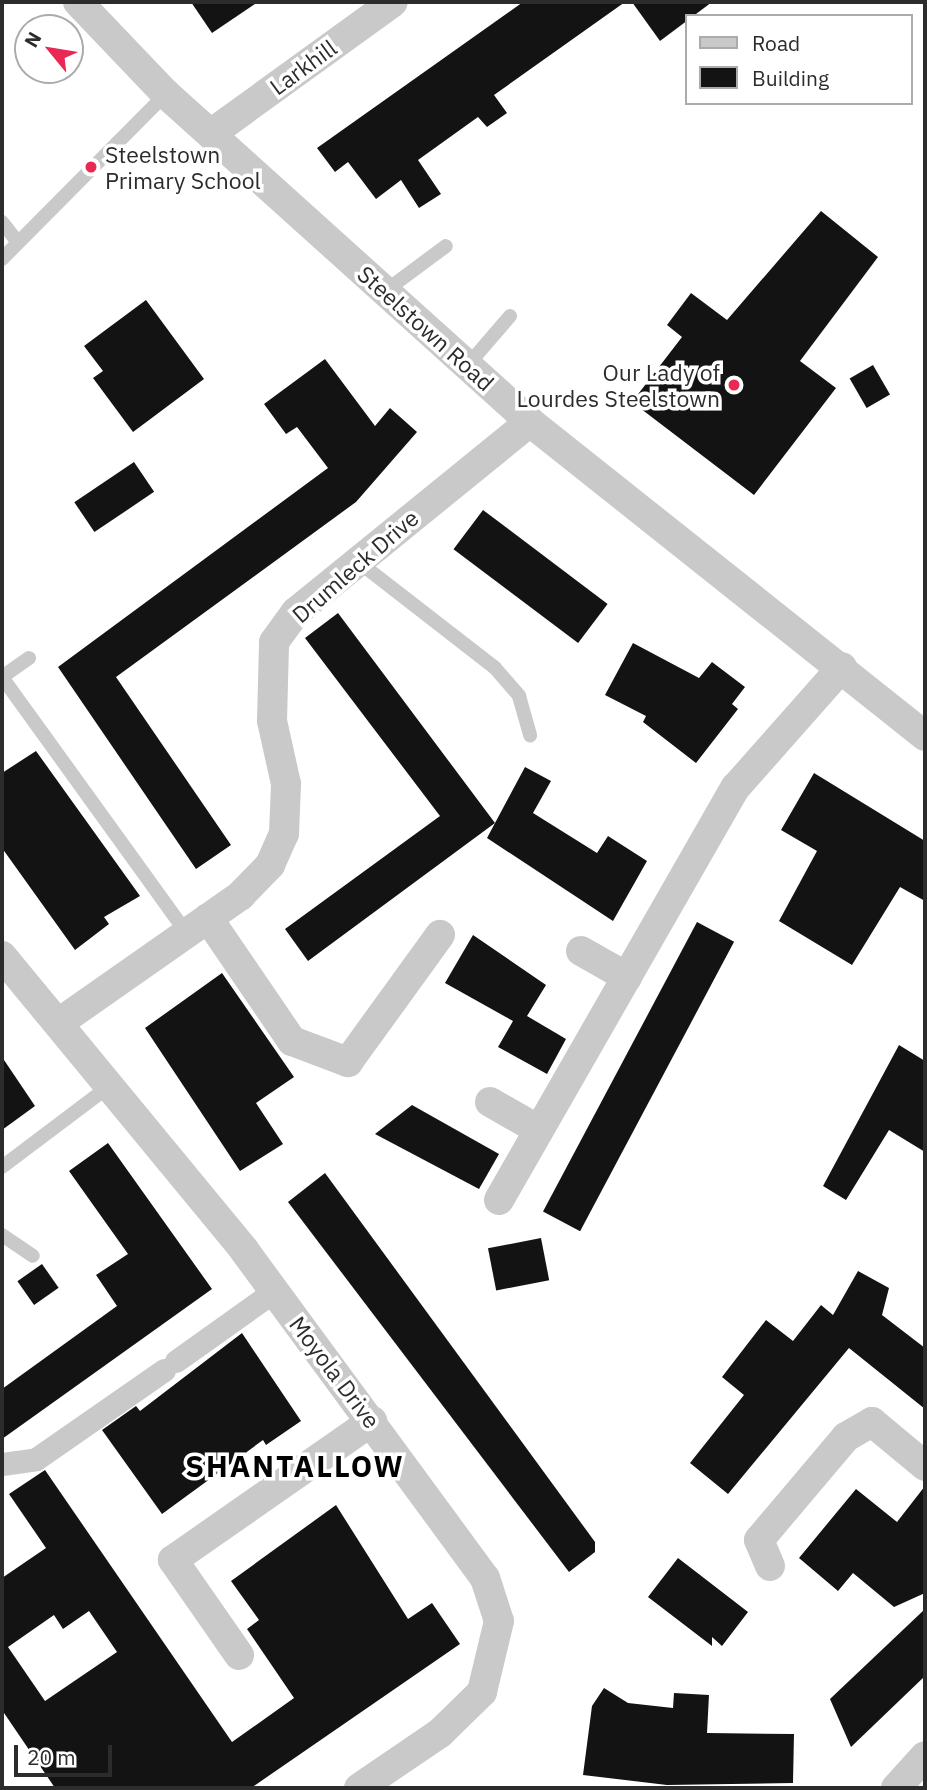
<!DOCTYPE html>
<style>
body{margin:0}
#map{position:relative;width:927px;height:1790px;overflow:hidden;background:#fff;font-family:"IBM Plex Sans",sans-serif}
div>[style]{position:absolute}
.building>*{inset:0;background:#131313;transform-origin:0 0}
.service>*{height:14px;margin:-7px;padding:0 7px;transform-origin:7px;border-radius:7px;background:#c9c9c9}
.pedestrian>*{height:23px;margin:-11.5px;padding:0 11.5px;transform-origin:11.5px;border-radius:11.5px;background:#c9c9c9}
.minor>*{height:30px;margin:-15px;padding:0 15px;transform-origin:15px;border-radius:15px;background:#c9c9c9}
.dots>*{width:19px;height:19px;translate:-50% -50%;box-sizing:border-box;border:4px solid #fff;border-radius:50%}
span{translate:-50% -50%;white-space:nowrap;text-align:center;line-height:1.15;-webkit-text-stroke:7px #fff;paint-order:stroke}
.street-label{font-size:23px;color:#2c2c2c}
.poi-label{font-size:23px;color:#2c2c2c}
.left{translate:0 -50%;text-align:left}
.right{translate:-100% -50%;text-align:right}
.district-label{font-size:30px;color:#000;font-weight:700;letter-spacing:2px}
.frame{position:absolute;inset:0;border:4px solid #2c2c2c;pointer-events:none}
.legend{position:absolute;left:685px;top:14px;width:228px;height:91px;box-sizing:border-box;background:#fff;border:2px solid #ababab;margin:0;padding:9px 12px;list-style:none;font-size:21px;color:#2c2c2c}
.legend li{display:flex;align-items:center;gap:14px;height:35px}
.legend b{width:35px;border:2px solid #ababab}
.north{position:absolute;left:14px;top:14px;width:70px;height:70px;box-sizing:border-box;background:#fff;border:2px solid #ababab;border-radius:50%;rotate:300deg;font-size:19px;font-weight:700;line-height:28px;text-align:center;color:#2c2c2c}
.north::after{content:'';display:block;margin:auto;width:24px;height:32px;background:#e92854;clip-path:polygon(50% 0,100% 100%,50% 72%,0 100%)}
.scale{position:absolute;left:14px;top:1745px;width:98px;height:32px;box-sizing:border-box;border:4px solid #2c2c2c;border-top:0;padding-left:9px;font-size:21px;line-height:24px;white-space:nowrap;color:#2c2c2c;-webkit-text-stroke:5px #fff;paint-order:stroke}
</style>
<div id="map">
<div class="building">
<div style="clip-path:polygon(191px 2px,258px 2px,212px 33px)"></div>
<div style="clip-path:polygon(523px 2px,625px 2px,494px 95px,507px 113px,487px 127px,478px 117px,418px 160px,441px 194px,419px 208px,401px 180px,376px 199px,348px 162px,335px 172px,317px 148px)"></div>
<div style="clip-path:polygon(632px 2px,712px 2px,660px 41px)"></div>
<div style="clip-path:polygon(821px 211px,878px 257px,800px 361px,836px 388px,754px 495px,632px 402px,682px 337px,667px 325px,691px 293px,727px 320px)"></div>
<div style="clip-path:polygon(146px 300px,204px 379px,133px 432px,93px 378px,103px 371px,84px 346px)"></div>
<div style="clip-path:polygon(325px 359px,375px 426px,390px 408px,417px 432px,356px 502px,116px 677px,231px 845px,196px 869px,58px 667px,328px 468px,297px 427px,286px 434px,264px 404px)"></div>
<div style="left:873px;top:365px;width:34px;height:27px;rotate:60deg"></div>
<div style="left:134px;top:462px;width:36px;height:72px;rotate:56deg"></div>
<div style="left:483px;top:510px;width:156px;height:49px;rotate:37deg"></div>
<div style="clip-path:polygon(338px 613px,495px 823px,308px 961px,285px 929px,440px 816px,305px 638px)"></div>
<div style="clip-path:polygon(633px 643px,699px 678px,712px 662px,745px 687px,732px 704px,738px 709px,696px 763px,643px 722px,646px 716px,605px 695px)"></div>
<div style="clip-path:polygon(36px 751px,140px 896px,104px 917px,109px 924px,75px 950px,2px 848px,2px 773px)"></div>
<div style="clip-path:polygon(525px 767px,551px 781px,533px 813px,597px 853px,608px 836px,647px 861px,613px 921px,487px 838px)"></div>
<div style="clip-path:polygon(814px 773px,925px 841px,925px 901px,900px 887px,852px 965px,779px 921px,817px 851px,781px 830px)"></div>
<div style="left:697px;top:922px;width:42px;height:328px;rotate:28deg"></div>
<div style="clip-path:polygon(473px 935px,546px 985px,527px 1016px,566px 1039px,547px 1074px,498px 1047px,513px 1021px,445px 983px)"></div>
<div style="clip-path:polygon(222px 973px,294px 1077px,256px 1103px,283px 1144px,240px 1171px,145px 1028px)"></div>
<div style="clip-path:polygon(899px 1045px,925px 1061px,925px 1152px,889px 1130px,846px 1200px,823px 1186px)"></div>
<div style="clip-path:polygon(2px 1057px,35px 1106px,2px 1130px)"></div>
<div style="clip-path:polygon(412px 1105px,499px 1154px,479px 1189px,375px 1134px)"></div>
<div style="clip-path:polygon(108px 1143px,212px 1289px,2px 1439px,2px 1389px,117px 1306px,96px 1275px,128px 1254px,69px 1171px)"></div>
<div style="clip-path:polygon(325px 1173px,595px 1542px,595px 1552px,569px 1572px,288px 1202px)"></div>
<div style="left:541px;top:1238px;width:43px;height:54px;rotate:79deg"></div>
<div style="left:42px;top:1264px;width:29px;height:30px;rotate:55deg"></div>
<div style="clip-path:polygon(858px 1271px,889px 1288px,882px 1315px,925px 1348px,925px 1409px,849px 1348px,728px 1494px,690px 1463px,744px 1395px,722px 1377px,766px 1320px,793px 1341px,821px 1305px,833px 1315px)"></div>
<div style="clip-path:polygon(242px 1333px,301px 1421px,266px 1445px,263px 1440px,162px 1514px,102px 1430px,136px 1406px,140px 1411px)"></div>
<div style="clip-path:polygon(evenodd,45px 1470px,232px 1742px,294px 1698px,247px 1629px,259px 1620px,231px 1581px,336px 1505px,408px 1619px,432px 1603px,460px 1644px,251px 1788px,55px 1788px,2px 1710px,2px 1578px,46px 1548px,9px 1494px,45px 1470px,89px 1611px,117px 1652px,45px 1701px,8px 1647px,54px 1615px,63px 1629px,89px 1611px)"></div>
<div style="clip-path:polygon(925px 1486px,925px 1593px,894px 1607px,853px 1573px,838px 1591px,799px 1558px,856px 1489px,897px 1522px)"></div>
<div style="clip-path:polygon(678px 1558px,748px 1612px,722px 1646px,712px 1637px,712px 1646px,648px 1597px)"></div>
<div style="clip-path:polygon(925px 1609px,925px 1676px,851px 1747px,830px 1699px)"></div>
<div style="clip-path:polygon(604px 1688px,628px 1703px,673px 1708px,674px 1693px,709px 1695px,707px 1733px,794px 1734px,793px 1783px,667px 1785px,583px 1775px,592px 1706px)"></div>
</div>
<div class="service">
<div style="left:2px;top:222px;width:24px;rotate:52deg"></div>
<div style="left:2px;top:259px;width:233px;rotate:-45.2deg"></div>
<div style="left:384px;top:292px;width:77px;rotate:-36.6deg"></div>
<div style="left:467px;top:366px;width:66px;rotate:-49.3deg"></div>
<div style="left:356px;top:560px;width:176px;rotate:37.8deg"></div>
<div style="left:495px;top:668px;width:37px;rotate:49deg"></div>
<div style="left:519px;top:696px;width:41px;rotate:74.2deg"></div>
<div style="left:2px;top:677px;width:314px;rotate:54.2deg"></div>
<div style="left:2px;top:677px;width:33px;rotate:-35deg"></div>
<div style="left:2px;top:1167px;width:136px;rotate:-37deg"></div>
<div style="left:2px;top:1235px;width:37px;rotate:34deg"></div>
</div>
<div class="pedestrian">
<div style="left:176px;top:1361px;width:120px;rotate:-35.5deg"></div>
<div style="left:2px;top:1464px;width:34px;rotate:-8deg"></div>
<div style="left:36px;top:1459px;width:156px;rotate:-34.8deg"></div>
</div>
<div class="minor">
<div style="left:78px;top:2px;width:127px;rotate:46.3deg"></div>
<div style="left:166px;top:94px;width:490px;rotate:42deg"></div>
<div style="left:530px;top:422px;width:505px;rotate:38.48deg"></div>
<div style="left:212px;top:133px;width:223px;rotate:-35.9deg"></div>
<div style="left:208px;top:918px;width:149px;rotate:55.7deg"></div>
<div style="left:292px;top:1041px;width:60px;rotate:20.6deg"></div>
<div style="left:348px;top:1062px;width:157px;rotate:-54.1deg"></div>
<div style="left:581px;top:951px;width:53px;rotate:29.5deg"></div>
<div style="left:2px;top:956px;width:381px;rotate:50.5deg"></div>
<div style="left:244px;top:1250px;width:407px;rotate:53.7deg"></div>
<div style="left:485px;top:1578px;width:45px;rotate:72deg"></div>
<div style="left:499px;top:1621px;width:73px;rotate:103.5deg"></div>
<div style="left:482px;top:1692px;width:59px;rotate:135.7deg"></div>
<div style="left:440px;top:1733px;width:98px;rotate:145.8deg"></div>
<div style="left:60px;top:1022px;width:220px;rotate:-35deg"></div>
<div style="left:240px;top:896px;width:43px;rotate:-45.9deg"></div>
<div style="left:270px;top:865px;width:34px;rotate:-66deg"></div>
<div style="left:284px;top:834px;width:50px;rotate:-87.7deg"></div>
<div style="left:286px;top:784px;width:65px;rotate:-102.5deg"></div>
<div style="left:272px;top:721px;width:79px;rotate:-88.5deg"></div>
<div style="left:274px;top:642px;width:37px;rotate:-54deg"></div>
<div style="left:296px;top:612px;width:301px;rotate:-39.1deg"></div>
<div style="left:490px;top:1102px;width:56px;rotate:29.7deg"></div>
<div style="left:499px;top:1200px;width:476px;rotate:-60.2deg"></div>
<div style="left:736px;top:787px;width:160px;rotate:-48.5deg"></div>
<div style="left:770px;top:1566px;width:28px;rotate:-113deg"></div>
<div style="left:759px;top:1540px;width:135px;rotate:-49.8deg"></div>
<div style="left:846px;top:1437px;width:30px;rotate:-30deg"></div>
<div style="left:872px;top:1422px;width:69px;rotate:39.7deg"></div>
<div style="left:239px;top:1655px;width:116px;rotate:-124.8deg"></div>
<div style="left:173px;top:1560px;width:243px;rotate:-34.9deg"></div>
<div style="left:896px;top:1788px;width:43px;rotate:-47.8deg"></div>
</div>
<div class="dots">
<div style="left:91px;top:167px;background:#e92854"></div>
<div style="left:734px;top:385px;background:#e92854"></div>
</div>
<div class="street-label">
<span style="left:303px;top:67px;rotate:-36deg">Larkhill</span>
<span style="left:426px;top:328px;rotate:42deg">Steelstown Road</span>
<span style="left:355px;top:566px;rotate:-41deg">Drumleck Drive</span>
<span style="left:335px;top:1372px;rotate:53deg">Moyola Drive</span>
</div>
<div class="poi-label">
<span class="left" style="left:105px;top:167px">Steelstown<br>Primary School</span>
<span class="right" style="left:720px;top:385px">Our Lady of<br>Lourdes Steelstown</span>
</div>
<div class="district-label">
<span style="left:295px;top:1466px">SHANTALLOW</span>
</div>
<div class="frame"></div>
<ul class="legend">
<li><b style="height:9px;background:#c9c9c9"></b>Road</li>
<li><b style="height:19px;background:#131313"></b>Building</li>
</ul>
<div class="north">N</div>
<div class="scale">20 m</div>
</div>
